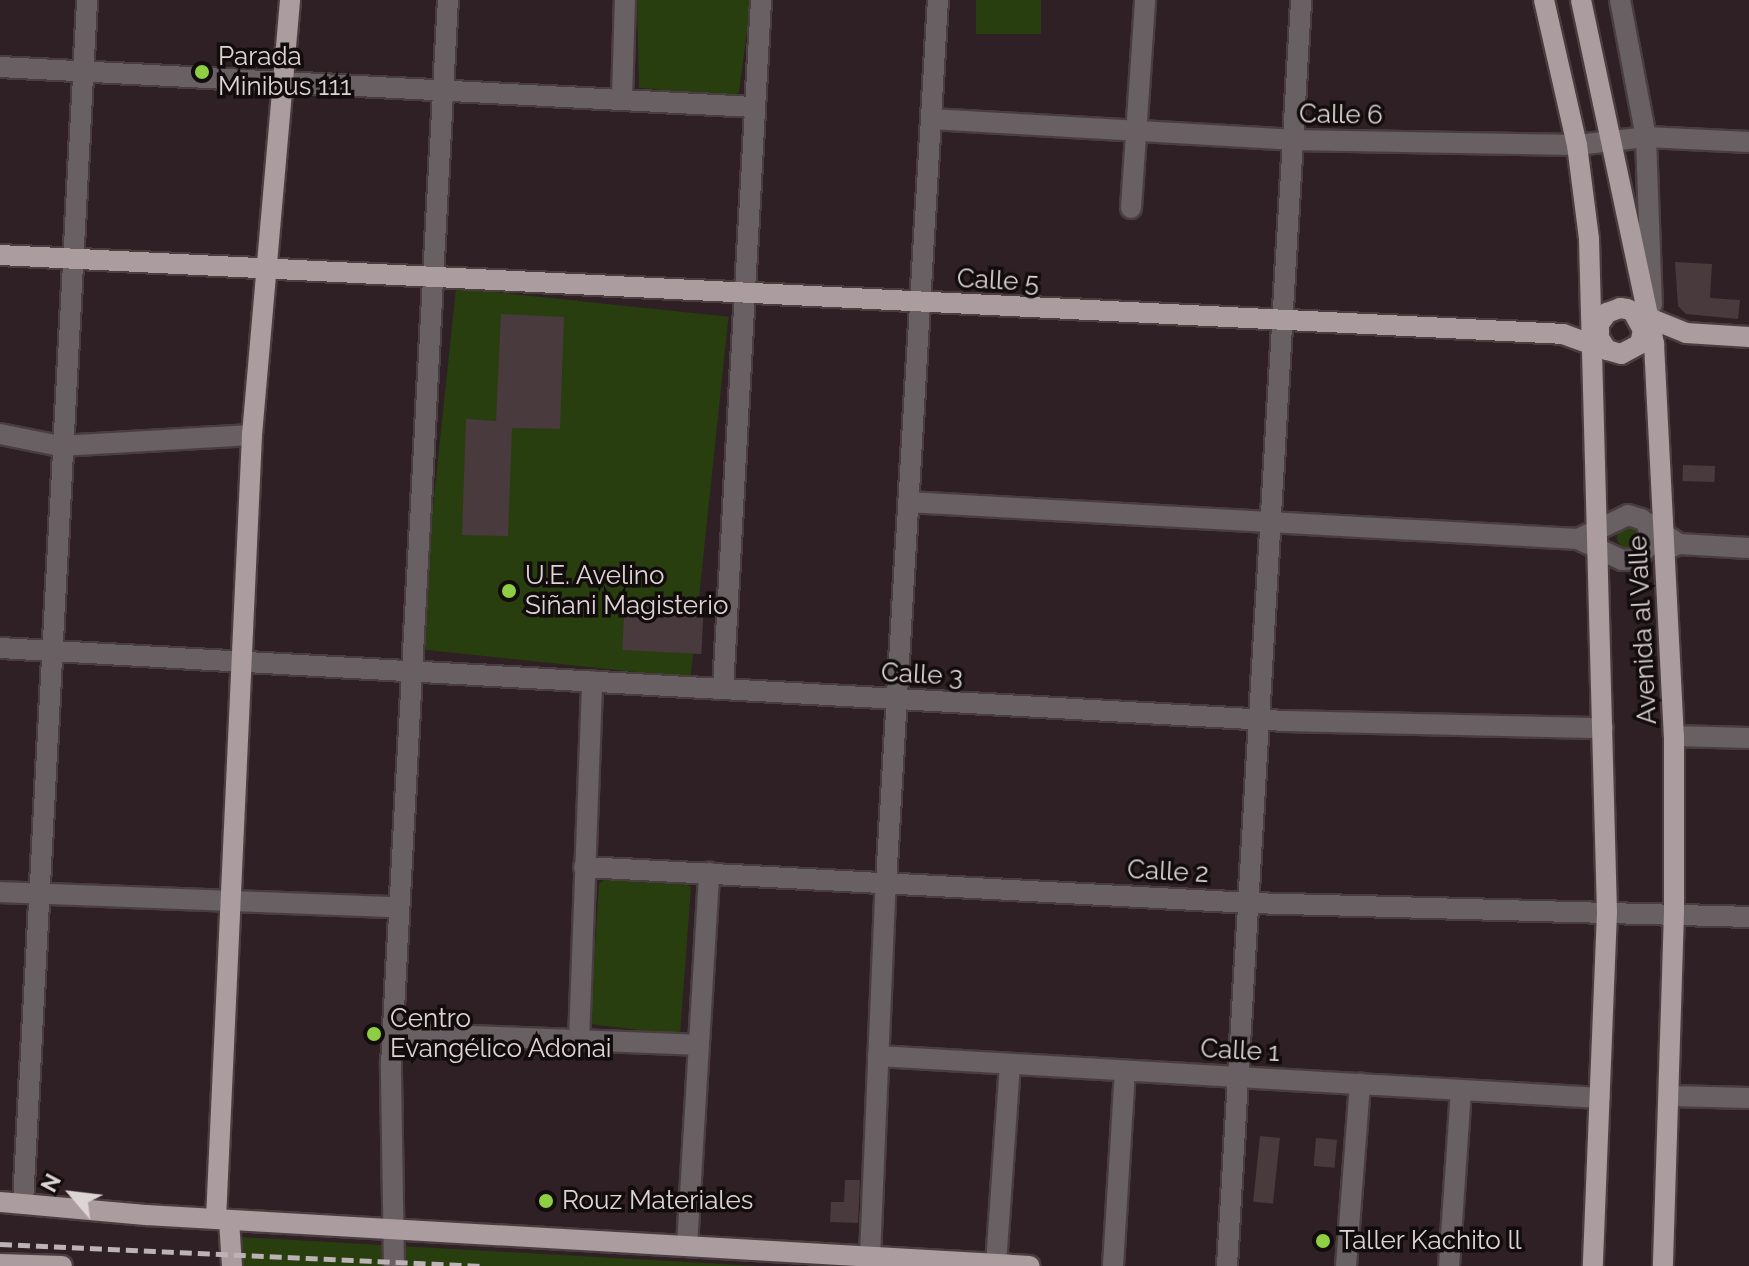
<!DOCTYPE html>
<meta charset="utf-8">
<style>
body{margin:0}
#map{position:relative;width:1749px;height:1266px;overflow:hidden;background:#2e2024;font-family:Raleway,sans-serif}
div>[style]{position:absolute}
.green>*{inset:0;background:#283e0e;transform-origin:0 0}
.round{border-radius:50%}
.building>*{inset:0;background:#493a3e;transform-origin:0 0}
.roads{filter:drop-shadow(2px 0 #4a3d40) drop-shadow(-2px 0 #4a3d40) drop-shadow(0 2px #4a3d40) drop-shadow(0 -2px #4a3d40)}
.minor>*{height:20px;margin:-10px;padding:0 10px;transform-origin:10px;border-radius:10px;background:#686062}
.major>*{height:20px;margin:-10px;padding:0 10px;transform-origin:10px;border-radius:10px;background:#ab9c9f}
.rail>*{height:5px;margin-top:-2.5px;transform-origin:0;background:repeating-linear-gradient(90deg,#bdb3b6 0 12px,transparent 0 18px)}
.dots>*{width:22px;height:22px;translate:-50% -50%;box-sizing:border-box;border:4px solid #120c0d;border-radius:50%}
span{translate:-50% -50%;white-space:nowrap;text-align:center;line-height:1.15;-webkit-text-stroke:7px #120c0d;paint-order:stroke}
.poi-label{font-size:26px;color:#ddd4d6}
.left{translate:0 -50%;text-align:left}
.street-label{font-size:26px;color:#ddd4d6}
.north{position:absolute;left:32px;top:1154px;width:80px;height:80px;-webkit-text-stroke:6px #120c0d;paint-order:stroke;rotate:298deg;font-size:22px;font-weight:700;line-height:32px;text-align:center;color:#ddd4d6}
.north::after{content:'';display:block;margin:auto;width:28px;height:36px;background:#ddd4d6;clip-path:polygon(50% 0,100% 100%,50% 72%,0 100%)}
</style>
<div id="map">
<div class="green">
<div style="clip-path:polygon(637px 0,751px 0,739px 92px,735px 96px,639px 88px)"></div>
<div style="left:976px;top:0;width:65px;height:34px"></div>
<div style="left:456px;top:288px;width:274px;height:363px;rotate:6deg"></div>
<div class="round" style="left:1617px;top:525px;width:24px;height:24px"></div>
<div style="clip-path:polygon(606px 878px,682px 881px,691px 887px,680px 1035px,590px 1024px,599px 884px)"></div>
<div style="clip-path:polygon(239px 1237px,758px 1266px,239px 1266px)"></div>
</div>
<div class="building">
<div style="clip-path:polygon(1675px 262px,1712px 264px,1710px 298px,1740px 300px,1738px 319px,1686px 314px,1678px 306px)"></div>
<div style="clip-path:polygon(501px 314px,564px 317px,560px 429px,512px 428px,508px 536px,462px 535px,466px 419px,496px 421px)"></div>
<div style="left:1683px;top:465px;width:32px;height:16px;rotate:2deg"></div>
<div style="left:625px;top:600px;width:79px;height:50px;rotate:3deg"></div>
<div style="left:1260px;top:1136px;width:20px;height:66px;rotate:6deg"></div>
<div style="left:1316px;top:1138px;width:21px;height:28px;rotate:5deg"></div>
<div style="clip-path:polygon(845px 1180px,860px 1180px,858px 1223px,830px 1222px,831px 1202px,844px 1202px)"></div>
</div>
<div class="roads">
<div class="minor">
<div style="left:1620px;top:0;width:139px;rotate:79.3deg"></div>
<div style="left:1646px;top:137px;width:168px;rotate:88deg"></div>
<div style="left:0;top:67px;width:753px;rotate:3.04deg"></div>
<div style="left:622px;top:99px;width:99px;rotate:-88.3deg"></div>
<div style="left:931px;top:119px;width:362px;rotate:3.3deg"></div>
<div style="left:1292px;top:140px;width:285px;rotate:1deg"></div>
<div style="left:1577px;top:145px;width:69px;rotate:-6.6deg"></div>
<div style="left:1646px;top:137px;width:103px;rotate:2.8deg"></div>
<div style="left:1131px;top:208px;width:208px;rotate:-86.1deg"></div>
<div style="left:0;top:434px;width:61px;rotate:11.3deg"></div>
<div style="left:60px;top:446px;width:192px;rotate:-3.3deg"></div>
<div style="left:908px;top:502px;width:671px;rotate:3.16deg"></div>
<div style="left:1647px;top:523px;width:20px;rotate:79deg"></div>
<div style="left:1651px;top:543px;width:21px;rotate:131deg"></div>
<div style="left:1637px;top:559px;width:15px;rotate:176deg"></div>
<div style="left:1622px;top:560px;width:49px;rotate:-154.5deg"></div>
<div style="left:1578px;top:539px;width:55px;rotate:-25.6deg"></div>
<div style="left:1628px;top:515px;width:14px;rotate:17deg"></div>
<div style="left:1641px;top:519px;width:45px;rotate:33.3deg"></div>
<div style="left:1667px;top:549px;width:13px;rotate:-23deg"></div>
<div style="left:1679px;top:544px;width:70px;rotate:3.3deg"></div>
<div style="left:0;top:648px;width:1286px;rotate:3.25deg"></div>
<div style="left:1284px;top:721px;width:319px;rotate:1.3deg"></div>
<div style="left:723px;top:689px;width:690px;rotate:-86.84deg"></div>
<div style="left:1674px;top:736px;width:75px;rotate:1.5deg"></div>
<div style="left:584px;top:867px;width:667px;rotate:3.09deg"></div>
<div style="left:1250px;top:903px;width:499px;rotate:1.6deg"></div>
<div style="left:0;top:892px;width:399px;rotate:2.2deg"></div>
<div style="left:392px;top:1033px;width:307px;rotate:2.2deg"></div>
<div style="left:579px;top:1041px;width:360px;rotate:-87.9deg"></div>
<div style="left:878px;top:1056px;width:723px;rotate:3.33deg"></div>
<div style="left:1670px;top:1096px;width:79px;rotate:1.5deg"></div>
<div style="left:23px;top:1203px;width:1205px;rotate:-86.95deg"></div>
<div style="left:687px;top:1246px;width:374px;rotate:-86.6deg"></div>
<div style="left:870px;top:1256px;width:374px;rotate:-87.6deg"></div>
<div style="left:886px;top:882px;width:884px;rotate:-86.63deg"></div>
<div style="left:996px;top:1264px;width:200px;rotate:-86deg"></div>
<div style="left:394px;top:1266px;width:201px;rotate:-90.9deg"></div>
<div style="left:391px;top:1065px;width:1067px;rotate:-86.94deg"></div>
<div style="left:1113px;top:1266px;width:195px;rotate:-86.5deg"></div>
<div style="left:1227px;top:1266px;width:1268px;rotate:-86.65deg"></div>
<div style="left:1346px;top:1266px;width:183px;rotate:-85.6deg"></div>
<div style="left:1449px;top:1266px;width:176px;rotate:-86.1deg"></div>
</div>
<div class="major">
<div style="left:1544px;top:0;width:149px;rotate:77.2deg"></div>
<div style="left:1577px;top:145px;width:95px;rotate:82.7deg"></div>
<div style="left:1589px;top:239px;width:673px;rotate:88.47deg"></div>
<div style="left:1607px;top:912px;width:354px;rotate:92.3deg"></div>
<div style="left:1581px;top:0;width:352px;rotate:78deg"></div>
<div style="left:1654px;top:344px;width:393px;rotate:87.1deg"></div>
<div style="left:1674px;top:736px;width:176px;rotate:90deg"></div>
<div style="left:1674px;top:912px;width:354px;rotate:91.8deg"></div>
<div style="left:0;top:255px;width:1565px;rotate:2.89deg"></div>
<div style="left:1563px;top:334px;width:47px;rotate:20deg"></div>
<div style="left:1633px;top:312px;width:21px;rotate:61deg"></div>
<div style="left:1643px;top:330px;width:14px;rotate:102deg"></div>
<div style="left:1640px;top:344px;width:21px;rotate:152deg"></div>
<div style="left:1621px;top:354px;width:15px;rotate:-164deg"></div>
<div style="left:1607px;top:350px;width:14px;rotate:-124deg"></div>
<div style="left:1599px;top:338px;width:14px;rotate:-90deg"></div>
<div style="left:1599px;top:324px;width:14px;rotate:-54deg"></div>
<div style="left:1607px;top:313px;width:14px;rotate:-21deg"></div>
<div style="left:1620px;top:308px;width:7px;rotate:8deg"></div>
<div style="left:1627px;top:309px;width:64px;rotate:22.1deg"></div>
<div style="left:1686px;top:333px;width:63px;rotate:3.6deg"></div>
<div style="left:0;top:1202px;width:147px;rotate:5.1deg"></div>
<div style="left:146px;top:1215px;width:885px;rotate:3.3deg"></div>
<div style="left:216px;top:1219px;width:785px;rotate:-87.37deg"></div>
<div style="left:252px;top:435px;width:437px;rotate:-85deg"></div>
<div style="left:229px;top:1220px;width:46px;rotate:86.3deg"></div>
<div style="left:0;top:1264px;width:62px;rotate:1.8deg"></div>
</div>
</div>
<div class="rail">
<div style="left:0;top:1244px;width:483px;rotate:2.6deg"></div>
</div>
<div class="dots">
<div style="left:202px;top:72px;background:#8dce43"></div>
<div style="left:509px;top:591px;background:#8dce43"></div>
<div style="left:374px;top:1034px;background:#8dce43"></div>
<div style="left:546px;top:1201px;background:#8dce43"></div>
<div style="left:1323px;top:1241px;background:#8dce43"></div>
</div>
<div class="poi-label">
<span class="left" style="left:218px;top:72px">Parada<br>Minibus 111</span>
<span class="left" style="left:525px;top:591px">U.E. Avelino<br>Siñani Magisterio</span>
<span class="left" style="left:390px;top:1034px">Centro<br>Evangélico Adonai</span>
<span class="left" style="left:562px;top:1201px">Rouz Materiales</span>
<span class="left" style="left:1339px;top:1241px">Taller Kachito ll</span>
</div>
<div class="street-label">
<span style="left:1341px;top:115px;rotate:1deg">Calle 6</span>
<span style="left:998px;top:281px;rotate:3deg">Calle 5</span>
<span style="left:1643px;top:630px;rotate:-93deg">Avenida al Valle</span>
<span style="left:922px;top:675px;rotate:3deg">Calle 3</span>
<span style="left:1168px;top:872px;rotate:3deg">Calle 2</span>
<span style="left:1240px;top:1051px;rotate:3deg">Calle 1</span>
</div>
<div class="north">N</div>
</div>
